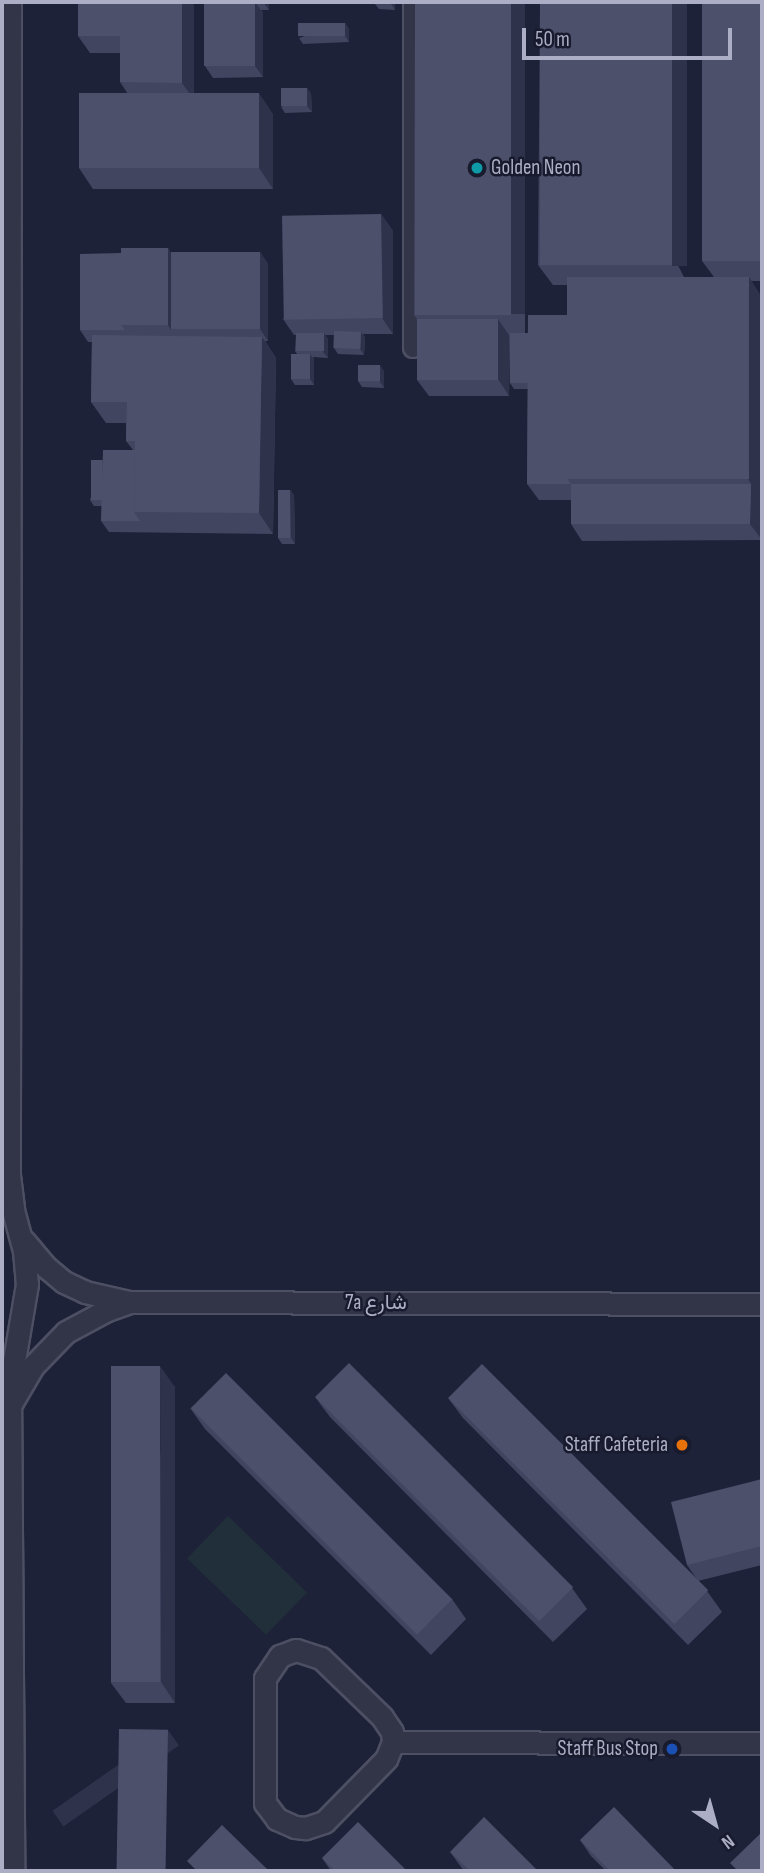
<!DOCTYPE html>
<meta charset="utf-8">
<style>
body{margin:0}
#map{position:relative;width:764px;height:1873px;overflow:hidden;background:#1e2238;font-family:"Sofia Sans Condensed",Vazirmatn,sans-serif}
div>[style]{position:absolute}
.green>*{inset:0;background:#202f39;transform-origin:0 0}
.roads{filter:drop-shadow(2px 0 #4d4f63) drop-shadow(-2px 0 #4d4f63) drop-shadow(0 2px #4d4f63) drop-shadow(0 -2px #4d4f63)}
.service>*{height:18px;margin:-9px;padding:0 9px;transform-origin:9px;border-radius:9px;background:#323548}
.minor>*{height:21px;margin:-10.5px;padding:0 10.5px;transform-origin:10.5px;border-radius:10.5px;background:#323548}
.wall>*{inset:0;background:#424560}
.shaded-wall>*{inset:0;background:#2f324b;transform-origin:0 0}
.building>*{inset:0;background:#4d506b;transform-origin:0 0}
.dots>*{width:19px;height:19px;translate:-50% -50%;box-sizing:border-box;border:4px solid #181a2d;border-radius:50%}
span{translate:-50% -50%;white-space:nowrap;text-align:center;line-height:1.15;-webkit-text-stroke:5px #181a2d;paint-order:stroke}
.poi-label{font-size:21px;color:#acaec5}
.left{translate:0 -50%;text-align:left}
.right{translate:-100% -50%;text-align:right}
.street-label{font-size:21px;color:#acaec5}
.frame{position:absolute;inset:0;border:4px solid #acaec5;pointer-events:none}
.north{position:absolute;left:680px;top:1789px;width:70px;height:70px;-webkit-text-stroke:5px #181a2d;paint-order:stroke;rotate:144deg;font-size:19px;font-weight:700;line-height:28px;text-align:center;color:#acaec5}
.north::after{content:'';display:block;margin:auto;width:24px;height:32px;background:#acaec5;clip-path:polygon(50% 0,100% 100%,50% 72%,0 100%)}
.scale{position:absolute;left:522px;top:28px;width:210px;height:32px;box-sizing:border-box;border:4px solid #acaec5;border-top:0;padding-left:9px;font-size:21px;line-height:24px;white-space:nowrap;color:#acaec5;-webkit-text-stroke:5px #181a2d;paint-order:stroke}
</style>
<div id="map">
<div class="green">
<div style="left:228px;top:1516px;width:110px;height:59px;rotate:44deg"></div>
</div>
<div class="roads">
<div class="service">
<div style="left:413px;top:348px;width:346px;rotate:-90deg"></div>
</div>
<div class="minor">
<div style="left:10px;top:2px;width:1173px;rotate:90.05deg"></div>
<div style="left:9px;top:1175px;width:35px;rotate:83deg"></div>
<div style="left:13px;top:1210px;width:42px;rotate:75deg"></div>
<div style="left:24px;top:1251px;width:33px;rotate:85deg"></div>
<div style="left:27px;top:1284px;width:101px;rotate:99.6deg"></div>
<div style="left:10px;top:1384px;width:487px;rotate:89.6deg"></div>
<div style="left:24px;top:1241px;width:34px;rotate:50deg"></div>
<div style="left:46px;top:1267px;width:23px;rotate:40deg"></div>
<div style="left:64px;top:1282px;width:23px;rotate:25deg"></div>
<div style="left:85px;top:1292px;width:45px;rotate:12.8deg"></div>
<div style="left:129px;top:1302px;width:633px;rotate:0.18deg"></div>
<div style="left:12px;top:1402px;width:42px;rotate:-59.7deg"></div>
<div style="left:33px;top:1366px;width:47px;rotate:-45.9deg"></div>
<div style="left:66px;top:1332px;width:47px;rotate:-28.2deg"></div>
<div style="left:107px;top:1310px;width:21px;rotate:-19deg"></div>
<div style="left:296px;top:1650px;width:26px;rotate:18deg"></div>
<div style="left:321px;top:1658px;width:85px;rotate:44deg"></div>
<div style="left:382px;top:1717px;width:18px;rotate:56deg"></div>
<div style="left:392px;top:1732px;width:10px;rotate:84deg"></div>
<div style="left:393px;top:1742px;width:18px;rotate:112deg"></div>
<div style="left:386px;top:1759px;width:88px;rotate:134.5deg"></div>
<div style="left:324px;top:1822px;width:20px;rotate:162deg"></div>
<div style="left:305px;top:1828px;width:10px;rotate:-174deg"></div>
<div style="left:295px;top:1827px;width:20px;rotate:-156deg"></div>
<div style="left:277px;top:1819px;width:20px;rotate:-127deg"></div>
<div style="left:265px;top:1803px;width:125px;rotate:-90deg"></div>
<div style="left:265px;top:1678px;width:27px;rotate:-56deg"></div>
<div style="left:280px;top:1656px;width:17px;rotate:-21deg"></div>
<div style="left:393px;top:1742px;width:369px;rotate:0.2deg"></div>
</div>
</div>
<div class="wall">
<div style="clip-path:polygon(194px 2px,194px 94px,273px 114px,273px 189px,93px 189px,79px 168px,128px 94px,120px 82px,120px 53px,90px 53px,78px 36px)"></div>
<div style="clip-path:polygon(206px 2px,269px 2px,269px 10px,261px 10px,263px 13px,263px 77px,213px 78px,205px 66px)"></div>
<div style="clip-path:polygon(375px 2px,395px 2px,395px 10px,379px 9px,375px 4px)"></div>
<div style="clip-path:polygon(415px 2px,525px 2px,525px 333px,528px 333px,567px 315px,567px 285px,553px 285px,538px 265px,540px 2px,684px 277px,714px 277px,702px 261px,762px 2px,762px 281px,751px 281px,762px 540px,582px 541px,571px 524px,571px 500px,539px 500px,527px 484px,528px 389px,514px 389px,510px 383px,510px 335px,509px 396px,429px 396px,417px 380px,417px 319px,414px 315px)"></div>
<div style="clip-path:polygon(345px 23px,349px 29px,349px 42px,303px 44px,299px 38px)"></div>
<div style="clip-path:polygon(307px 88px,311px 94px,312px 112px,285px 113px,281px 107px)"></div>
<div style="clip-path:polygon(381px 214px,393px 231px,393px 334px,363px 334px,365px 338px,364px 355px,338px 354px,334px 348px,334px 335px,325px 335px,328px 339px,328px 358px,313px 357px,314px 360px,314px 385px,295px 385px,291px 379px,297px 354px,295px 351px,296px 335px,294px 335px,283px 319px)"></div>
<div style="clip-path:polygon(168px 248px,171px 253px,260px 252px,268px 264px,268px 341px,265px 341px,276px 358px,273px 534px,109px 532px,101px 521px,102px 506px,94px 506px,90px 500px,102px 460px,133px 450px,126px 441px,126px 423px,106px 423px,91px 402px,92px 342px,88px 342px,80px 330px,121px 253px)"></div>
<div style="clip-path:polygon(384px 371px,384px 388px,362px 387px,358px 381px)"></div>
<div style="clip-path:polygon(290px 490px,294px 495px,295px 544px,282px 544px,278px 538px)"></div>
<div style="clip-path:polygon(175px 1387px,175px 1703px,126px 1703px,111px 1683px)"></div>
<div style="clip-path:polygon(315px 1397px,572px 1588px,587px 1609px,553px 1642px,330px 1417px)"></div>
<div style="clip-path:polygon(448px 1398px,707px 1591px,722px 1612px,688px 1645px,463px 1418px)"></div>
<div style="clip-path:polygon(190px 1408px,452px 1599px,466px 1619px,431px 1655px,205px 1429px)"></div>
<div style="clip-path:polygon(762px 1479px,762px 1565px,698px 1581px,687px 1565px)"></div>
<div style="clip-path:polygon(580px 1840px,676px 1871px,606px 1871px,591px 1856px)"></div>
<div style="clip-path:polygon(450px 1852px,538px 1871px,464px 1871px)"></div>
<div style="clip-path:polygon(322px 1858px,407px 1871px,331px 1871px)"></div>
</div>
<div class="shaded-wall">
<div style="clip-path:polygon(182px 2px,194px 2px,194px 100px,182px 83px)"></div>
<div style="clip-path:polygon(255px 2px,263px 13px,263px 77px,255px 66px)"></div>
<div style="clip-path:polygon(263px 2px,269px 2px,269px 10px)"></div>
<div style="clip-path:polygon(391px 2px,395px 2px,395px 10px,391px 4px)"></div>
<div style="left:511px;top:2px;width:14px;height:312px"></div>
<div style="left:672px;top:2px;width:15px;height:264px"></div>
<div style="clip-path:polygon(345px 23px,349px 29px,349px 42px,345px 36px)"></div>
<div style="clip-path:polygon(307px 88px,311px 94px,312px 112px,307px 106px)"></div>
<div style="clip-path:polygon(259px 93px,273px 114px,273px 189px,259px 168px)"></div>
<div style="clip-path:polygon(381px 214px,393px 231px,393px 334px,382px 318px)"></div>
<div style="clip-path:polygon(168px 248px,179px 264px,171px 330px,168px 325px)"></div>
<div style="clip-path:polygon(260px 252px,268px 264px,268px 341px,260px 329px)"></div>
<div style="clip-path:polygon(749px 277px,762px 297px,762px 540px,750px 524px,751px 484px,748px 479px)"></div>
<div style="clip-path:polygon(498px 319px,509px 335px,509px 396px,498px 379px)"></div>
<div style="clip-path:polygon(361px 332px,365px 338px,364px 355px,360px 349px)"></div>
<div style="clip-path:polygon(324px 333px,328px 339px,328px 358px,323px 352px)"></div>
<div style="clip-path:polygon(262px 337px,276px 358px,273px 534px,259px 513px)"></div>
<div style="clip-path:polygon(310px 354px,314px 360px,314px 385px,310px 379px)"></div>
<div style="clip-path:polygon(380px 365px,384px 371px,384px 388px,380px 382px)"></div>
<div style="clip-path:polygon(290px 490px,294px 495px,295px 544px,291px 538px)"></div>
<div style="clip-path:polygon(160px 1366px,175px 1387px,175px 1703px,161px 1682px)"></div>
<div style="left:168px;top:1730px;width:19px;height:141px;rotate:55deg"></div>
</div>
<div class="building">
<div style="clip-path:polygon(78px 2px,182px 2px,182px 83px,120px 82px,120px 36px,78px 36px)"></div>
<div style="left:255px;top:2px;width:64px;height:51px;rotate:90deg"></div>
<div style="left:375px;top:2px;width:16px;height:2px"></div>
<div style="left:415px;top:2px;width:96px;height:313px"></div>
<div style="left:540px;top:2px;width:132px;height:263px"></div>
<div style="left:702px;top:2px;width:60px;height:259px"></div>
<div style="left:345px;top:23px;width:13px;height:47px;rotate:90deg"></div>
<div style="left:307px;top:88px;width:18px;height:26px;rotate:90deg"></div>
<div style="left:259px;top:93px;width:75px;height:180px;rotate:90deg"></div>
<div style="left:381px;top:214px;width:104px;height:99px;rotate:89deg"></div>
<div style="left:121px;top:248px;width:47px;height:77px"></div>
<div style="left:260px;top:252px;width:77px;height:89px;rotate:90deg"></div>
<div style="clip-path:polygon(121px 253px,121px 325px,125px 330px,80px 330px,80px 254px)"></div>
<div style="left:749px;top:277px;width:202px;height:182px;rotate:90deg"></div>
<div style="clip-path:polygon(528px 315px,567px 315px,568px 480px,571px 484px,751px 484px,750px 524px,571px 524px,571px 484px,527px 484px)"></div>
<div style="left:417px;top:319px;width:81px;height:61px"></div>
<div style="left:334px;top:331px;width:27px;height:17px;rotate:2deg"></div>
<div style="left:296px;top:333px;width:28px;height:18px"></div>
<div style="left:510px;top:333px;width:18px;height:50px"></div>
<div style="clip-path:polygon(92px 335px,262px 337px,259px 513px,134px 512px,135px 441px,126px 441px,127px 402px,91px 402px)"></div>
<div style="left:291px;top:354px;width:19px;height:25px"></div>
<div style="left:358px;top:365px;width:22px;height:16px"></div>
<div style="clip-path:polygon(103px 450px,135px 450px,134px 512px,140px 521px,101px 521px)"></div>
<div style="left:91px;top:460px;width:11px;height:40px"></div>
<div style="left:278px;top:490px;width:12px;height:48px"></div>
<div style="left:349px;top:1363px;width:317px;height:48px;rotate:45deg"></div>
<div style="left:482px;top:1364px;width:320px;height:48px;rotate:45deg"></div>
<div style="left:160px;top:1366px;width:316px;height:49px;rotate:90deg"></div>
<div style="left:226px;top:1373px;width:320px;height:50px;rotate:45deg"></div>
<div style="clip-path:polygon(762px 1479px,762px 1546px,687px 1565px,671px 1502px)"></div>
<div style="left:119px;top:1729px;width:49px;height:142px;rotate:1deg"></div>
<div style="clip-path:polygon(614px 1807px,676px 1871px,610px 1871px,580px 1840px)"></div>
<div style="clip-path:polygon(484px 1817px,538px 1871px,470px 1871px,450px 1852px)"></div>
<div style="clip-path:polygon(358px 1822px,407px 1871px,335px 1871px,322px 1858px)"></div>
<div style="clip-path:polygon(222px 1825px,269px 1871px,197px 1871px,187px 1861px)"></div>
<div style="clip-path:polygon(762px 1832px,762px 1871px,738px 1871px,730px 1863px)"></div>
</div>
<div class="dots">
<div style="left:477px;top:168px;background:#0f9aa8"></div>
<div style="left:682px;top:1445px;background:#e8710a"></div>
<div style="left:672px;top:1749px;background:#1a4fb4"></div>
</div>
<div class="poi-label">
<span class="left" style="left:491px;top:168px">Golden Neon</span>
<span class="right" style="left:668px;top:1445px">Staff Cafeteria</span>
<span class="right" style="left:658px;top:1749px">Staff Bus Stop</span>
</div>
<div class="street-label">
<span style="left:376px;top:1303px">7a شارع</span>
</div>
<div class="frame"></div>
<div class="north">N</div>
<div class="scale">50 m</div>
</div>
